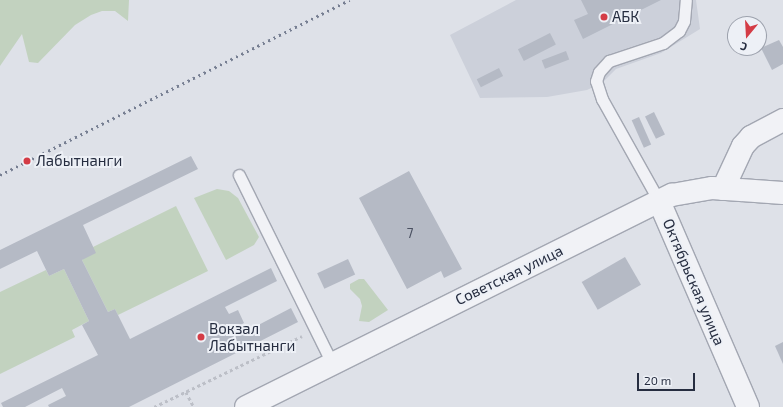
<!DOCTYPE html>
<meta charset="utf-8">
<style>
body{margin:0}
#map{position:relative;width:783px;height:407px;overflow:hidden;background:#dee1e8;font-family:"Exo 2",sans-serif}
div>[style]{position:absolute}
.built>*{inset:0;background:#ccd0da}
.green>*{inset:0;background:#c2d2bf}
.building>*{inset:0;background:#b5bac5;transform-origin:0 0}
.path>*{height:2.5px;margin-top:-1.25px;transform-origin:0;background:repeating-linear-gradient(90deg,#bcbfc7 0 3px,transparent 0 6px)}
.roads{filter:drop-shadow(1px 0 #a3a7b2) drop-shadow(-1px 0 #a3a7b2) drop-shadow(0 1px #a3a7b2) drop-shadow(0 -1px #a3a7b2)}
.service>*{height:11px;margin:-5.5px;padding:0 5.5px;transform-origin:5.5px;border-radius:5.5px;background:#f1f2f6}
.minor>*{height:22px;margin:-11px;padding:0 11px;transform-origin:11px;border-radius:11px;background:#f1f2f6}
.rail>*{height:3px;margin-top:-1.5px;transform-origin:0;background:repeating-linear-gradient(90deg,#777f92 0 2px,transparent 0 6px)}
.dots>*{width:11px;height:11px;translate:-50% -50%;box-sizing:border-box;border:2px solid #edf0f6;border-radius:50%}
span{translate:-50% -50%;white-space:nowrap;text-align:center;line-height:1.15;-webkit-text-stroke:4px #edf0f6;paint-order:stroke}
.number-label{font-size:13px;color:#4a5061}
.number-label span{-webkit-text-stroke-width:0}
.poi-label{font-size:15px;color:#262d40}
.left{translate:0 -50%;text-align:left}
.street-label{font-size:15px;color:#262d40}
.north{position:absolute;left:727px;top:16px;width:40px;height:40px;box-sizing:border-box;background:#edf0f6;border:1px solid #9da2ad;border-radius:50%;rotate:198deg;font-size:11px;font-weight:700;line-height:16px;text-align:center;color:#262d40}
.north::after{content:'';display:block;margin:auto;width:14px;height:18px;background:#d43c46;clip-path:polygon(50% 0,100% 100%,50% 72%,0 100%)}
.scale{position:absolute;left:637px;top:373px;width:58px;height:18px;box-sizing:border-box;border:2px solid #262d40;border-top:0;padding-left:5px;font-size:12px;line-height:14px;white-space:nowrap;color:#262d40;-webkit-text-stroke:3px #edf0f6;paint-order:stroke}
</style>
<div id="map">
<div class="built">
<div style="clip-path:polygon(516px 0,696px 0,700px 29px,661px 53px,616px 69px,602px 83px,587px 90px,547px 97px,480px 98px,450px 35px)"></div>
</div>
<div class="green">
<div style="clip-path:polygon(0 0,129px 0,128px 21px,115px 11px,102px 11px,91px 15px,75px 25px,38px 63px,29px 62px,22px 34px,0 66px)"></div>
<div style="clip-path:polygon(217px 189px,229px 191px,238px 198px,259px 237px,254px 245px,226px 260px,194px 198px)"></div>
<div style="clip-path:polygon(176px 206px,208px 271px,118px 315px,115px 309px,108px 312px,82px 260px,93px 247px)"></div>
<div style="clip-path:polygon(64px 269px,89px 321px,72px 330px,75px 337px,0 374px,0 292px,46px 270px,49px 276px)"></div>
<div style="clip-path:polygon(359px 279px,364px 279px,388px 310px,369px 322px,359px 321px,362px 306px,360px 299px,350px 289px,350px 284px)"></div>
</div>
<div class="building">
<div style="clip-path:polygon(581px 0,661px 0,583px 39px,574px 20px,588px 14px)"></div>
<div style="left:550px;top:33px;width:13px;height:36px;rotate:63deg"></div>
<div style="clip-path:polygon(779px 40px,783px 47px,783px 64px,772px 70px,761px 48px)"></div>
<div style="left:566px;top:51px;width:9px;height:26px;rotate:69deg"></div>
<div style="left:499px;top:68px;width:9px;height:25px;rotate:63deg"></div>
<div style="left:654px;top:112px;width:25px;height:10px;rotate:64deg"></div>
<div style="left:639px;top:117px;width:30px;height:8px;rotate:66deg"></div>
<div style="clip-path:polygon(191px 156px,198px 169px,83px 225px,96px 253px,82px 260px,108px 312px,115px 309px,130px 339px,271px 268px,277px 281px,225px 307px,229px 314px,238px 310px,244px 323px,235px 328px,239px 335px,291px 308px,298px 322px,129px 407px,49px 407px,48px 405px,66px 396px,62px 388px,25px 407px,3px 407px,1px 403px,98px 355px,82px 325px,89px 321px,64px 269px,49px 276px,37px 251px,0 269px,0 250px)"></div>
<div style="clip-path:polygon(409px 171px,462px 269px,444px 278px,441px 271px,407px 289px,359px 198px)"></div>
<div style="left:625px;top:257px;width:32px;height:50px;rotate:60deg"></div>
<div style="left:348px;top:259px;width:17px;height:34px;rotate:65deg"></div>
<div style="clip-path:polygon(783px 342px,783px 364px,775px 346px)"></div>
</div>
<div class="path">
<div style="left:186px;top:392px;width:17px;rotate:62deg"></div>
<div style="left:154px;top:407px;width:164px;rotate:-25.6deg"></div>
</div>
<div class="roads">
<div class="service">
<div style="left:239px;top:175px;width:210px;rotate:63.7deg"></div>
<div style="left:659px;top:201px;width:117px;rotate:-119.2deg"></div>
<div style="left:602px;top:99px;width:19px;rotate:-108deg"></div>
<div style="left:596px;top:81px;width:9px;rotate:-72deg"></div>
<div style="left:599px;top:72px;width:15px;rotate:-48deg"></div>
<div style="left:609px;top:61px;width:57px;rotate:-18.4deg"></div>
<div style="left:663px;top:43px;width:20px;rotate:-37deg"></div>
<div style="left:679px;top:31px;width:11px;rotate:-63deg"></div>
<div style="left:684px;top:21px;width:21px;rotate:-85deg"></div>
</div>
<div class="minor">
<div style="left:723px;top:189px;width:47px;rotate:-65.1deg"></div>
<div style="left:743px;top:146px;width:12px;rotate:-48deg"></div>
<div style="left:751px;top:137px;width:36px;rotate:-28deg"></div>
<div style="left:659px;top:201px;width:224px;rotate:66.6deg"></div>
<div style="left:246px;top:407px;width:476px;rotate:-26.5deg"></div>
<div style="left:672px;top:195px;width:41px;rotate:-9.9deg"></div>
<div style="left:712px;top:188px;width:71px;rotate:4deg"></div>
</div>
</div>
<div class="rail">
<div style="left:0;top:175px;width:391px;rotate:-26.6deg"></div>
</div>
<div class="dots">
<div style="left:604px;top:17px;background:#d43c46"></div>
<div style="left:27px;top:161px;background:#d43c46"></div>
<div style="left:201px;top:337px;background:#d43c46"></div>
</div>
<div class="number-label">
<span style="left:410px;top:233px">7</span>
</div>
<div class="poi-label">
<span class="left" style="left:612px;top:17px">АБК</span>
<span class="left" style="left:36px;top:161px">Лабытнанги</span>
<span class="left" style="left:209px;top:337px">Вокзал<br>Лабытнанги</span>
</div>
<div class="street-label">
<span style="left:509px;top:275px;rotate:-26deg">Советская улица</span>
<span style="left:694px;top:282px;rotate:67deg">Октябрьская улица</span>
</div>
<div class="north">С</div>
<div class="scale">20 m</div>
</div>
